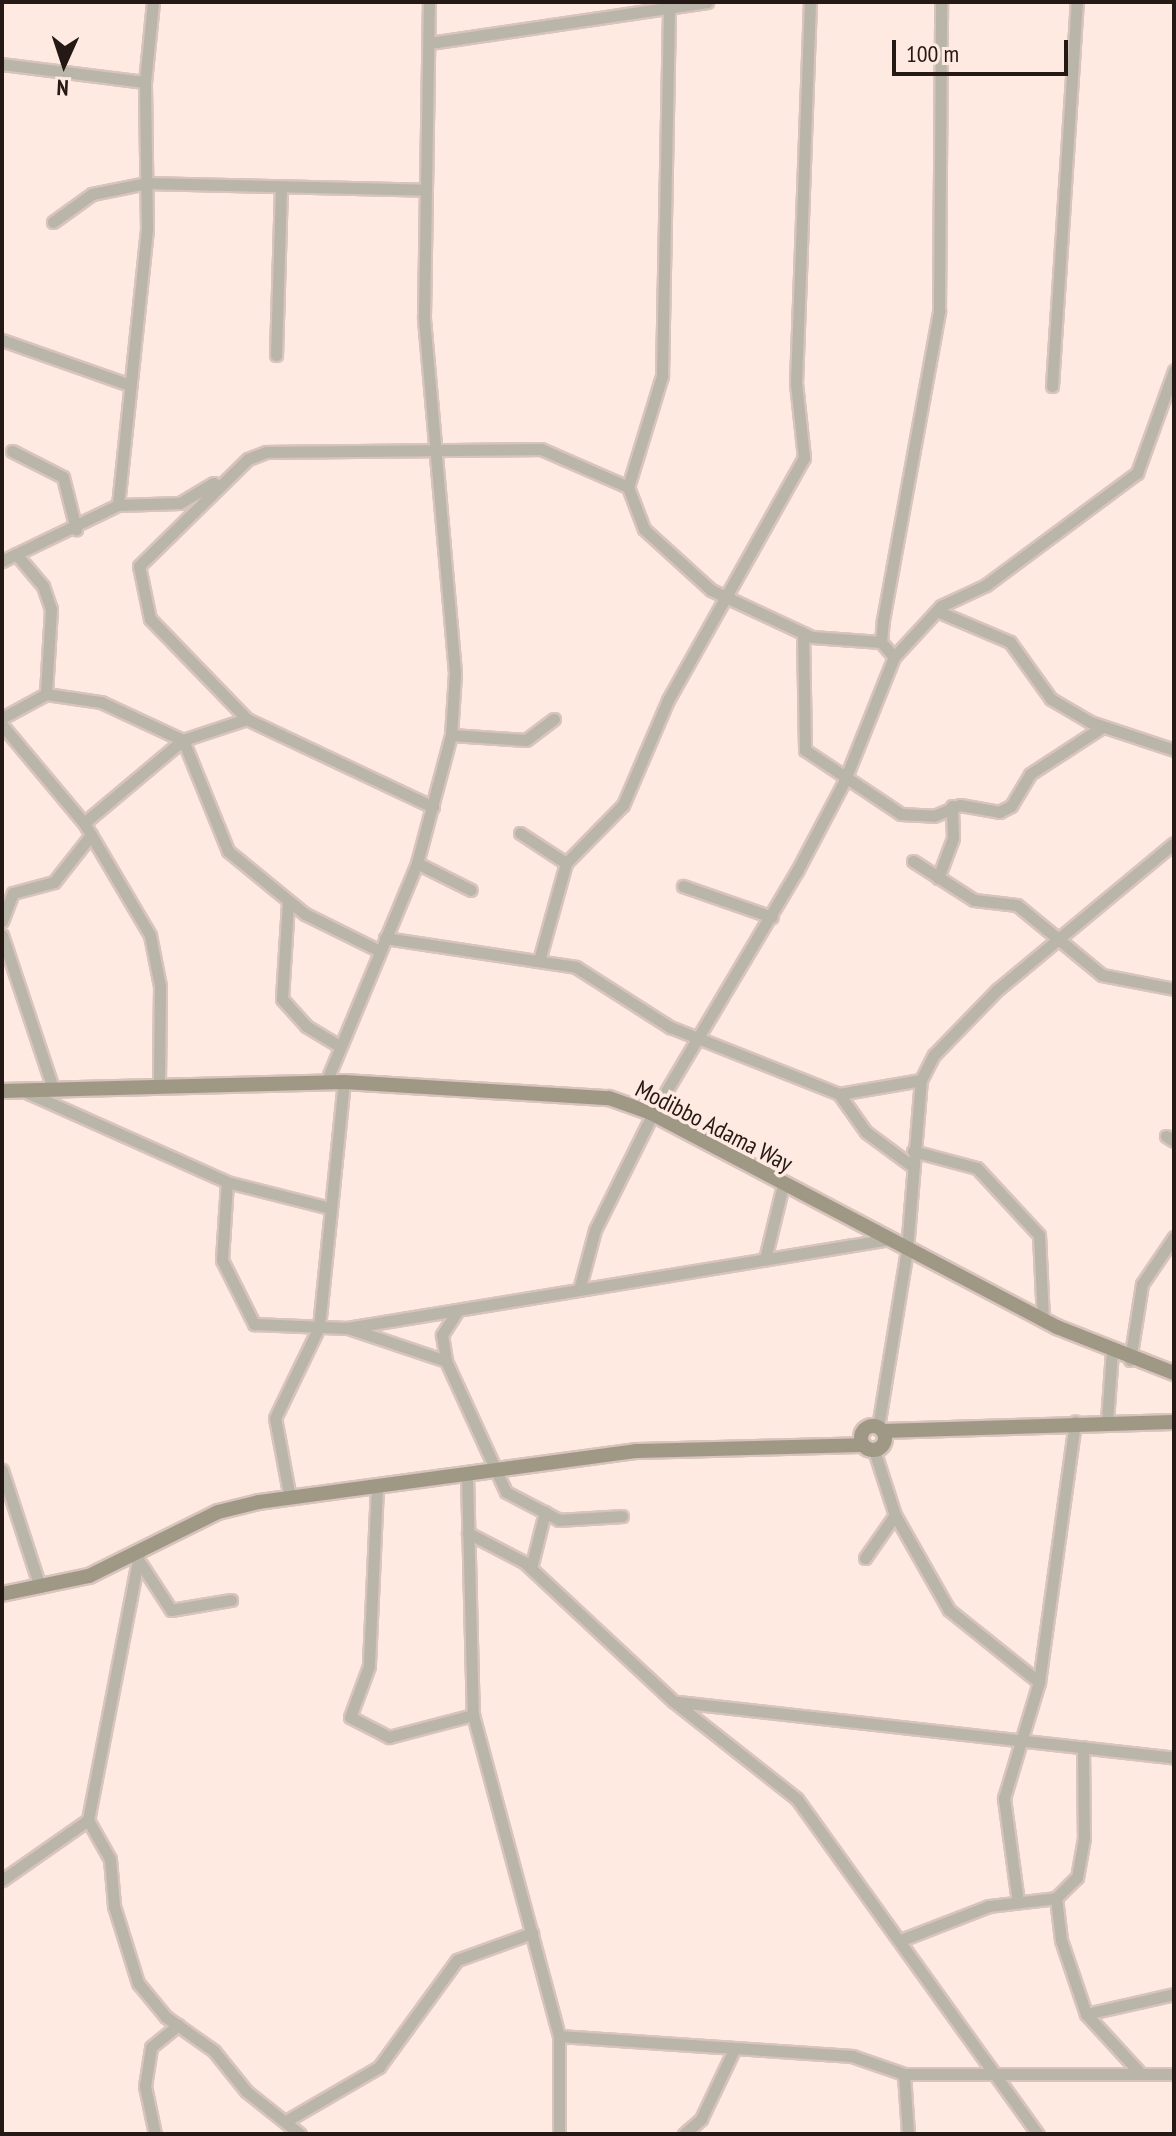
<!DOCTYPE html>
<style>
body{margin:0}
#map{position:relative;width:1176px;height:2136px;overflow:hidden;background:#ffeae2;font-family:"PT Sans Narrow",sans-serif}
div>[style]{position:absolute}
.roads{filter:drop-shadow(2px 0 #d8c4bd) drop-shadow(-2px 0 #d8c4bd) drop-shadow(0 2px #d8c4bd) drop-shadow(0 -2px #d8c4bd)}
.minor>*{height:11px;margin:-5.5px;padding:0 5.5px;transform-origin:5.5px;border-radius:5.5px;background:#b9b5a8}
.secondary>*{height:14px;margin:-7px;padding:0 7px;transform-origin:7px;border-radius:7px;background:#9f9885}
.secondary>.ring{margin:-7px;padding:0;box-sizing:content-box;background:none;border:14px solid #9f9885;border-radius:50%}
span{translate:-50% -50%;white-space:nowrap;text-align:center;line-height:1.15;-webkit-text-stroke:7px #ffeae2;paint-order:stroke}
.street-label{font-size:24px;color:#251915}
.frame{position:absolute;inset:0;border:4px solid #251915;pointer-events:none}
.north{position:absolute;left:24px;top:24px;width:80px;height:80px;-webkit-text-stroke:6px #ffeae2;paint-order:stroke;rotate:183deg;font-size:22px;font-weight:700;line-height:32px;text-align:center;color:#251915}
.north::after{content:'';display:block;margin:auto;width:28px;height:36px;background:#251915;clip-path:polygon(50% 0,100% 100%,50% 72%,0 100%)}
.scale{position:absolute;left:892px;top:40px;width:176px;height:36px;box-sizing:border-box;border:4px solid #251915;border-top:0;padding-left:10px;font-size:24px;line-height:28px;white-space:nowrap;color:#251915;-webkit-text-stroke:6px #ffeae2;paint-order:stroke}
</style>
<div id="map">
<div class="roads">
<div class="minor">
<div style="left:430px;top:43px;width:280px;rotate:-8.4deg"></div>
<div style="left:2px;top:64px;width:144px;rotate:7.2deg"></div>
<div style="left:53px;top:222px;width:48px;rotate:-35.7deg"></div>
<div style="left:92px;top:194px;width:55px;rotate:-11.5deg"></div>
<div style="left:146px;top:183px;width:280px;rotate:1.4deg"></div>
<div style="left:2px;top:340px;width:136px;rotate:19.4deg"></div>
<div style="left:276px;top:355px;width:167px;rotate:-88.3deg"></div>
<div style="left:1052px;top:386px;width:385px;rotate:-86.3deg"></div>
<div style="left:12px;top:451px;width:57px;rotate:27deg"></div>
<div style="left:63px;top:477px;width:54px;rotate:76deg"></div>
<div style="left:628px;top:487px;width:116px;rotate:-73deg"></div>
<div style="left:662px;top:376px;width:368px;rotate:-88.9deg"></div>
<div style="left:118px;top:505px;width:278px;rotate:-84deg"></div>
<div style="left:147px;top:229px;width:147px;rotate:-90.8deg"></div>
<div style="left:145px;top:82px;width:80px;rotate:-84.3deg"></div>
<div style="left:16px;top:554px;width:42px;rotate:49.8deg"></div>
<div style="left:43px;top:586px;width:24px;rotate:71deg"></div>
<div style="left:51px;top:609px;width:85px;rotate:93.4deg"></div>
<div style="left:2px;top:561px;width:129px;rotate:-25.8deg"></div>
<div style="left:118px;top:505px;width:62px;rotate:-1.8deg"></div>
<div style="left:180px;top:503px;width:39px;rotate:-31deg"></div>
<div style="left:937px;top:611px;width:79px;rotate:23deg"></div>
<div style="left:1010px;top:642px;width:70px;rotate:54.3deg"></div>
<div style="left:1051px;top:699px;width:45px;rotate:30.5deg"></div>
<div style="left:1090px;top:722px;width:89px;rotate:18.4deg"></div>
<div style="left:803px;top:633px;width:117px;rotate:89deg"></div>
<div style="left:805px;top:750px;width:115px;rotate:33.7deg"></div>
<div style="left:901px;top:814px;width:33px;rotate:3deg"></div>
<div style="left:934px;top:816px;width:28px;rotate:-23deg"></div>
<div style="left:960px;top:805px;width:40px;rotate:10deg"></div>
<div style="left:999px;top:812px;width:13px;rotate:-27deg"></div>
<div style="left:1011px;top:806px;width:37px;rotate:-59deg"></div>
<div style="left:1030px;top:774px;width:86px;rotate:-33.1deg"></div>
<div style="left:894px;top:657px;width:20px;rotate:-131deg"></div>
<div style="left:881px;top:642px;width:22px;rotate:-85deg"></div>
<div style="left:883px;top:620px;width:314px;rotate:-79.7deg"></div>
<div style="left:939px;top:311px;width:309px;rotate:-89.6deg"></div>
<div style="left:2px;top:718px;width:50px;rotate:-28.6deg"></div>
<div style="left:46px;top:694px;width:56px;rotate:8.3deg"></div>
<div style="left:101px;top:702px;width:90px;rotate:24.9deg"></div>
<div style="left:183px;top:740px;width:67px;rotate:-18.2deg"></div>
<div style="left:2px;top:725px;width:128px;rotate:50.1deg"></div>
<div style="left:84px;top:823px;width:130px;rotate:59.5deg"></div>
<div style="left:150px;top:935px;width:52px;rotate:78.9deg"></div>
<div style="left:160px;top:986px;width:100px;rotate:90.6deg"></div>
<div style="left:451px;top:735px;width:75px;rotate:3.8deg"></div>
<div style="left:526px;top:740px;width:35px;rotate:-37deg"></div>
<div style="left:433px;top:807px;width:206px;rotate:-154.7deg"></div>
<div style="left:247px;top:719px;width:139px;rotate:-134.1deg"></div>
<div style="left:150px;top:619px;width:54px;rotate:-101.7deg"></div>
<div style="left:139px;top:566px;width:153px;rotate:-44.5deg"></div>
<div style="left:248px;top:459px;width:19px;rotate:-21deg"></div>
<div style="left:266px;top:452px;width:275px;rotate:-0.6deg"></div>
<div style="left:541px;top:449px;width:95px;rotate:23.6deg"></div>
<div style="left:628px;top:487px;width:45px;rotate:69.1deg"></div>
<div style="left:644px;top:529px;width:91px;rotate:42.3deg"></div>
<div style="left:711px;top:590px;width:111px;rotate:25deg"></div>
<div style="left:812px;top:637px;width:69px;rotate:4.1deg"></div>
<div style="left:84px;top:823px;width:129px;rotate:-40deg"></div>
<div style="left:183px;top:740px;width:120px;rotate:67.9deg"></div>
<div style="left:228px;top:851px;width:99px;rotate:39.3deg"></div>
<div style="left:305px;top:914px;width:81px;rotate:26.3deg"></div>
<div style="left:520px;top:833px;width:55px;rotate:33.1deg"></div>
<div style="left:913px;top:861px;width:72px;rotate:32.6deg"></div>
<div style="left:974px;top:900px;width:43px;rotate:6.6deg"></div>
<div style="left:1017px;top:905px;width:110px;rotate:39.5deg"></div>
<div style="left:1102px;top:975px;width:73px;rotate:11deg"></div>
<div style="left:417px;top:863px;width:60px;rotate:26.6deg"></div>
<div style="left:938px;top:878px;width:43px;rotate:-69.4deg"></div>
<div style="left:953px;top:838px;width:32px;rotate:-92deg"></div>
<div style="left:683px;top:886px;width:94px;rotate:19.2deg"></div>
<div style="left:288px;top:903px;width:96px;rotate:93.6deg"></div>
<div style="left:282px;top:999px;width:36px;rotate:48deg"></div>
<div style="left:306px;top:1026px;width:37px;rotate:31deg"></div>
<div style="left:2px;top:921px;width:30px;rotate:-69deg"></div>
<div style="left:13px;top:893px;width:42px;rotate:-15deg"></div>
<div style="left:54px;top:882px;width:60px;rotate:-51.8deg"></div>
<div style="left:2px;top:935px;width:164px;rotate:71.6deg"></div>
<div style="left:385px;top:938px;width:193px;rotate:8.6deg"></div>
<div style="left:576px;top:967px;width:112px;rotate:32.6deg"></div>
<div style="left:670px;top:1027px;width:182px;rotate:21.6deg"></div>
<div style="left:839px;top:1094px;width:83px;rotate:-9.7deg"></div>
<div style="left:540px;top:957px;width:98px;rotate:-74.5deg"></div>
<div style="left:566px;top:863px;width:81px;rotate:-45.5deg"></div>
<div style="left:623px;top:805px;width:114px;rotate:-66.8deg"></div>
<div style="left:668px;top:700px;width:278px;rotate:-60.7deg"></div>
<div style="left:804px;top:458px;width:75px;rotate:-96.1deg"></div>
<div style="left:796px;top:383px;width:381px;rotate:-87.9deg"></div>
<div style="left:326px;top:1082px;width:237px;rotate:-67.4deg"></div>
<div style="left:417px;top:863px;width:132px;rotate:-75.1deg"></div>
<div style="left:451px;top:735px;width:62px;rotate:-86.3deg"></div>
<div style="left:455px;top:673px;width:358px;rotate:-95deg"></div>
<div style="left:424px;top:316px;width:314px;rotate:-89.1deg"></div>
<div style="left:26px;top:1092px;width:220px;rotate:24.1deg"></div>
<div style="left:227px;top:1182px;width:102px;rotate:14.2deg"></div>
<div style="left:839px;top:1094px;width:47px;rotate:54.6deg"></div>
<div style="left:866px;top:1132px;width:57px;rotate:36.5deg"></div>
<div style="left:1166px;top:1136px;width:9px;rotate:32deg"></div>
<div style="left:913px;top:1151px;width:66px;rotate:14.9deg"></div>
<div style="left:977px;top:1168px;width:91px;rotate:47.2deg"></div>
<div style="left:1039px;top:1235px;width:85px;rotate:87.3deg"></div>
<div style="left:227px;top:1182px;width:78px;rotate:93.7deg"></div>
<div style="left:222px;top:1260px;width:72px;rotate:63.4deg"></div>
<div style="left:254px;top:1324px;width:93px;rotate:2.5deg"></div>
<div style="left:347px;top:1328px;width:550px;rotate:-9.31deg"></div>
<div style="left:765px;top:1259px;width:76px;rotate:-76.3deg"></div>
<div style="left:579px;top:1290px;width:62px;rotate:-75.1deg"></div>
<div style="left:595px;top:1230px;width:128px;rotate:-63.6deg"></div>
<div style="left:652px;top:1115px;width:284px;rotate:-59.3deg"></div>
<div style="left:797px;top:871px;width:101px;rotate:-62.2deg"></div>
<div style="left:844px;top:782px;width:135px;rotate:-68.2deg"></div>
<div style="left:894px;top:657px;width:69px;rotate:-47.3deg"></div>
<div style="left:941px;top:606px;width:50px;rotate:-25deg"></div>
<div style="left:986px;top:585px;width:188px;rotate:-36.6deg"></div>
<div style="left:1137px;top:473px;width:109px;rotate:-70.1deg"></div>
<div style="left:458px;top:1310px;width:30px;rotate:123deg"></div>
<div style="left:442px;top:1335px;width:26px;rotate:81deg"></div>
<div style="left:446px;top:1361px;width:144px;rotate:65.4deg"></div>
<div style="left:506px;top:1492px;width:60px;rotate:27.8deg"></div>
<div style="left:559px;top:1520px;width:63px;rotate:-3.6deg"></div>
<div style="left:351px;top:1329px;width:100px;rotate:18.6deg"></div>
<div style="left:1130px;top:1360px;width:77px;rotate:-81deg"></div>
<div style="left:1142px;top:1284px;width:57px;rotate:-55.8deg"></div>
<div style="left:1107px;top:1421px;width:69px;rotate:-85.9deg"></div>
<div style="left:878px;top:1427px;width:180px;rotate:-80.7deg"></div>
<div style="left:907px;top:1249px;width:170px;rotate:-85.3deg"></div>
<div style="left:921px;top:1080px;width:28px;rotate:-63deg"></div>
<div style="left:934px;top:1055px;width:91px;rotate:-45.9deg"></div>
<div style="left:997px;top:990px;width:230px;rotate:-39.7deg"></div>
<div style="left:874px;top:1450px;width:68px;rotate:72.1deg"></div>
<div style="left:895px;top:1515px;width:109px;rotate:60.4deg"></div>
<div style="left:949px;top:1610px;width:115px;rotate:38.7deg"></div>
<div style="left:2px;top:1470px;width:123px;rotate:72deg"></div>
<div style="left:467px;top:1476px;width:239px;rotate:88.6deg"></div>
<div style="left:473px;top:1715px;width:332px;rotate:75deg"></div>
<div style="left:559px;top:2036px;width:98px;rotate:90deg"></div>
<div style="left:377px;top:1487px;width:179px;rotate:92.6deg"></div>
<div style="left:369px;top:1666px;width:54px;rotate:110.4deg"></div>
<div style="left:350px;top:1717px;width:44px;rotate:27.1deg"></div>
<div style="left:389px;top:1737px;width:87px;rotate:-14.7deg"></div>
<div style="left:290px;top:1498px;width:81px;rotate:-100.6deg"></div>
<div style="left:275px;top:1418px;width:101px;rotate:-64.2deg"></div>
<div style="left:319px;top:1327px;width:246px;rotate:-84.2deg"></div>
<div style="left:468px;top:1533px;width:63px;rotate:27.4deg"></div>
<div style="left:524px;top:1562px;width:204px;rotate:43deg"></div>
<div style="left:673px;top:1701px;width:158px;rotate:38.3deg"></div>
<div style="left:797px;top:1799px;width:413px;rotate:54.3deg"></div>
<div style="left:865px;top:1558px;width:52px;rotate:-55.1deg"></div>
<div style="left:141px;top:1564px;width:55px;rotate:56.9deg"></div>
<div style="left:171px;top:1610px;width:61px;rotate:-9.5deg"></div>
<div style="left:531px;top:1568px;width:58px;rotate:-76deg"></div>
<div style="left:678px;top:1702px;width:499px;rotate:6.4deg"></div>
<div style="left:1083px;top:1747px;width:91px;rotate:89.4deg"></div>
<div style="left:1084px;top:1838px;width:40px;rotate:100deg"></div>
<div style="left:1077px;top:1877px;width:30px;rotate:135deg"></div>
<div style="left:1056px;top:1898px;width:42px;rotate:83.2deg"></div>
<div style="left:1061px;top:1940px;width:78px;rotate:71.3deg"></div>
<div style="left:1086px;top:2014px;width:80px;rotate:47.5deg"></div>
<div style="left:88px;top:1820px;width:45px;rotate:60.6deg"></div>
<div style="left:110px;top:1859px;width:47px;rotate:85.1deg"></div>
<div style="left:114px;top:1906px;width:81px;rotate:72.7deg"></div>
<div style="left:138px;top:1983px;width:44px;rotate:50.5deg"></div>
<div style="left:166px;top:2017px;width:59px;rotate:35.3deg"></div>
<div style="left:214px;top:2051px;width:51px;rotate:51.3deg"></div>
<div style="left:246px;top:2091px;width:69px;rotate:38.5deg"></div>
<div style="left:2px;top:1880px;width:105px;rotate:-34.9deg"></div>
<div style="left:88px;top:1820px;width:276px;rotate:-79.1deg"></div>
<div style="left:1018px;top:1902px;width:105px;rotate:-97.7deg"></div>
<div style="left:1004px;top:1798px;width:121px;rotate:-73.2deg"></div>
<div style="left:1039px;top:1682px;width:263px;rotate:-82.1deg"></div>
<div style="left:901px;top:1940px;width:94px;rotate:-21.1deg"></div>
<div style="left:989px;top:1906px;width:67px;rotate:-6.8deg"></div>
<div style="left:1086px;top:2014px;width:90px;rotate:-12.8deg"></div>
<div style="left:559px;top:2036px;width:294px;rotate:3.9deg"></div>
<div style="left:852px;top:2056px;width:55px;rotate:19.1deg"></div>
<div style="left:904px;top:2074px;width:270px"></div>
<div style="left:904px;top:2074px;width:60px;rotate:86.2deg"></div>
<div style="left:286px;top:2121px;width:108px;rotate:-30.1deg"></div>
<div style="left:379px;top:2067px;width:132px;rotate:-53.9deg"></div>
<div style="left:457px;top:1960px;width:80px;rotate:-19.8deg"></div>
<div style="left:155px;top:2134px;width:49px;rotate:-101.8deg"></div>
<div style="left:145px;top:2086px;width:39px;rotate:-81deg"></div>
<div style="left:151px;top:2047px;width:35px;rotate:-39deg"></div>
<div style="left:684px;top:2134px;width:23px;rotate:-41deg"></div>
<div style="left:701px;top:2119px;width:74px;rotate:-64.5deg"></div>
</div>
<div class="secondary">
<div style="left:2px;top:1091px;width:342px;rotate:-1.5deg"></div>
<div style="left:344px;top:1082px;width:265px;rotate:3.5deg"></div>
<div style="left:609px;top:1098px;width:45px;rotate:19.7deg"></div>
<div style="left:651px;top:1113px;width:459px;rotate:27.8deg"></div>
<div style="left:1057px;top:1327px;width:126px;rotate:21.5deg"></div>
<div class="ring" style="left:861px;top:1426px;width:10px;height:10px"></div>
<div style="left:883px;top:1431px;width:291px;rotate:-1.8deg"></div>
<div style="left:2px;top:1594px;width:89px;rotate:-11.7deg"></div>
<div style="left:89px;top:1576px;width:144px;rotate:-26.4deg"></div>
<div style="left:218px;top:1512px;width:42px;rotate:-13.7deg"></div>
<div style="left:259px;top:1502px;width:380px;rotate:-7.7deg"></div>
<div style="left:636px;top:1451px;width:227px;rotate:-1.5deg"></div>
</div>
</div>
<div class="street-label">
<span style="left:714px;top:1126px;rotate:27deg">Modibbo Adama Way</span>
</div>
<div class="frame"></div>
<div class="north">N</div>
<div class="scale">100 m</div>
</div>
